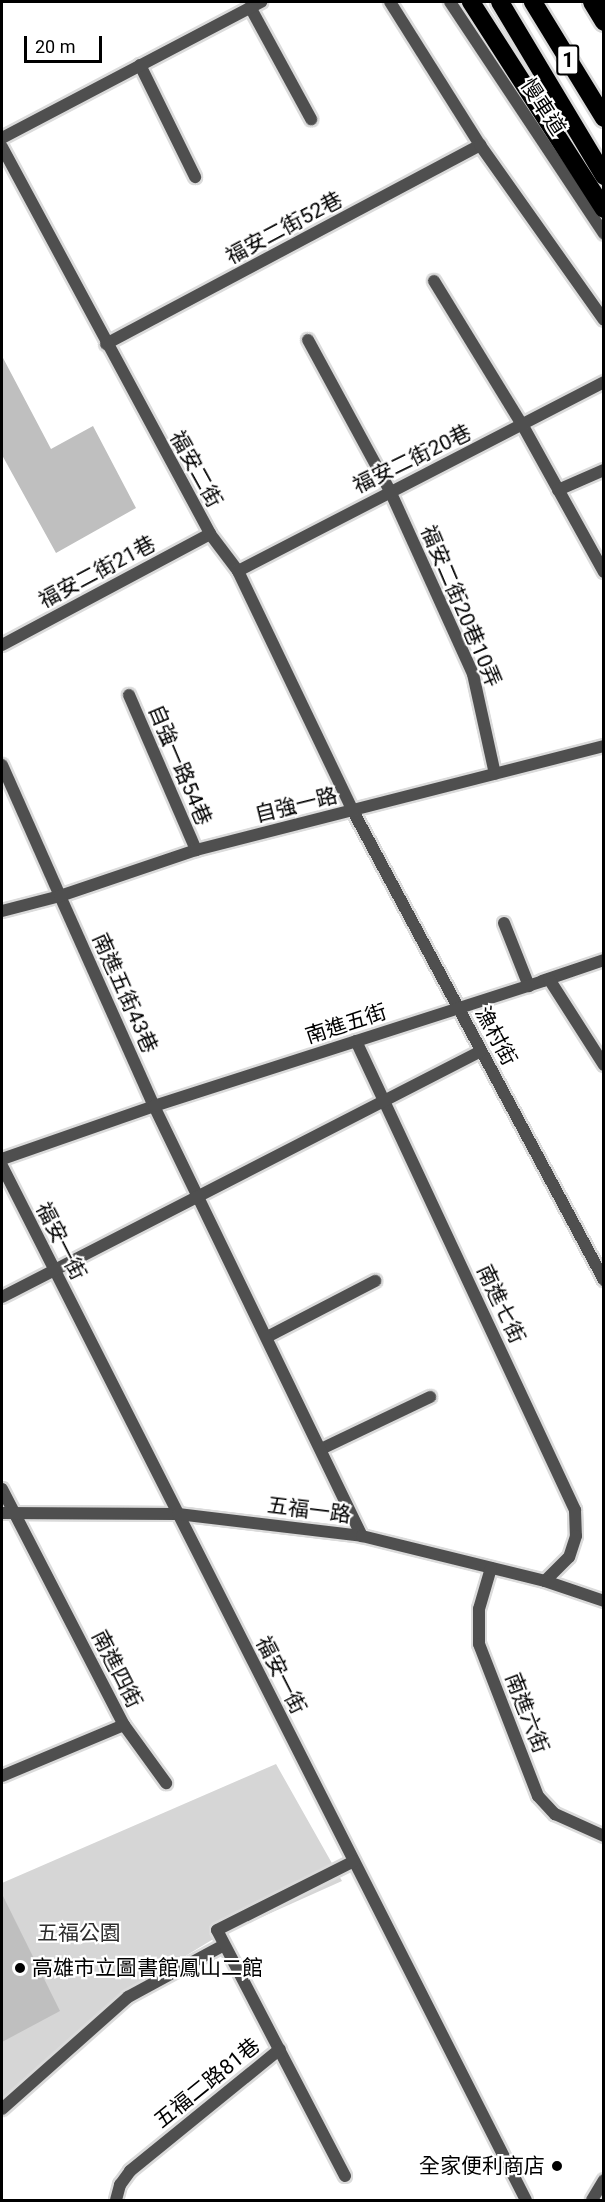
<!DOCTYPE html>
<meta charset="utf-8">
<style>
body{margin:0}
#map{position:relative;width:605px;height:2202px;overflow:hidden;background:#fff;font-family:Roboto,"Noto Sans TC",sans-serif}
div>[style]{position:absolute}
.green>*{inset:0;background:#d6d6d6}
.building>*{inset:0;background:#bfbfbf}
.roads{filter:drop-shadow(2px 0 #dbdbdb) drop-shadow(-2px 0 #dbdbdb) drop-shadow(0 2px #dbdbdb) drop-shadow(0 -2px #dbdbdb)}
.service>*{height:12px;margin:-6px;padding:0 6px;transform-origin:6px;border-radius:6px;background:#4f4f4f}
.minor>*{height:12px;margin:-6px;padding:0 6px;transform-origin:6px;border-radius:6px;background:#4f4f4f}
.motorway>*{height:18px;margin:-9px;padding:0 9px;transform-origin:9px;border-radius:9px;background:#000}
.dots>*{width:16px;height:16px;translate:-50% -50%;box-sizing:border-box;border:3px solid #fff;border-radius:50%}
span{translate:-50% -50%;white-space:nowrap;text-align:center;line-height:1.15;-webkit-text-stroke:4.5px #fff;paint-order:stroke}
.shield-label span{padding:2px 4px;background:#fff;border:2px solid;border-radius:4px;-webkit-text-stroke-width:0}
.shield-label{font-size:20px;color:#000;font-weight:700}
.street-label{font-size:21px;color:#000}
.park-label{font-size:21px;color:#2d2d2d}
.poi-label{font-size:21px;color:#000}
.left{translate:0 -50%;text-align:left}
.right{translate:-100% -50%;text-align:right}
.frame{position:absolute;inset:0;border:3px solid #000;pointer-events:none}
.scale{position:absolute;left:24px;top:36px;width:78px;height:27px;box-sizing:border-box;border:3px solid #000;border-top:0;padding-left:8px;font-size:18px;line-height:21px;white-space:nowrap;color:#000;-webkit-text-stroke:4px #fff;paint-order:stroke}
</style>
<div id="map">
<div class="green">
<div style="clip-path:polygon(276px 1764px,342px 1881px,215px 1938px,138px 1985px,2px 2100px,2px 1883px)"></div>
</div>
<div class="building">
<div style="clip-path:polygon(2px 356px,51px 449px,93px 426px,136px 508px,56px 553px,2px 455px)"></div>
<div style="clip-path:polygon(2px 1894px,60px 2011px,2px 2042px)"></div>
</div>
<div class="roads">
<div class="service">
<div style="left:450px;top:2px;width:278px;rotate:56.4deg"></div>
<div style="left:250px;top:7px;width:128px;rotate:61.4deg"></div>
<div style="left:140px;top:65px;width:125px;rotate:63.8deg"></div>
<div style="left:2px;top:138px;width:293px;rotate:-27.7deg"></div>
<div style="left:434px;top:281px;width:170px;rotate:58.5deg"></div>
<div style="left:523px;top:426px;width:167px;rotate:61deg"></div>
<div style="left:308px;top:340px;width:172px;rotate:61.5deg"></div>
<div style="left:390px;top:491px;width:201px;rotate:65.6deg"></div>
<div style="left:473px;top:674px;width:102px;rotate:77.6deg"></div>
<div style="left:106px;top:344px;width:424px;rotate:-28deg"></div>
<div style="left:2px;top:645px;width:236px;rotate:-28.1deg"></div>
<div style="left:129px;top:695px;width:169px;rotate:66.6deg"></div>
<div style="left:2px;top:765px;width:143px;rotate:66.1deg"></div>
<div style="left:504px;top:923px;width:68px;rotate:68.4deg"></div>
<div style="left:542px;top:981px;width:65px;rotate:-18.7deg"></div>
<div style="left:267px;top:1337px;width:122px;rotate:-27.4deg"></div>
<div style="left:321px;top:1449px;width:121px;rotate:-25.5deg"></div>
<div style="left:2px;top:2109px;width:169px;rotate:-41.6deg"></div>
<div style="left:128px;top:1997px;width:109px;rotate:-28.4deg"></div>
</div>
<div class="minor">
<div style="left:390px;top:2px;width:169px;rotate:57.8deg"></div>
<div style="left:480px;top:145px;width:214px;rotate:54.7deg"></div>
<div style="left:2px;top:147px;width:439px;rotate:61.7deg"></div>
<div style="left:210px;top:534px;width:46px;rotate:52.9deg"></div>
<div style="left:238px;top:571px;width:266px;rotate:64.4deg"></div>
<div style="left:353px;top:811px;width:532px;rotate:61.85deg"></div>
<div style="left:558px;top:490px;width:50px;rotate:-23.5deg"></div>
<div style="left:238px;top:571px;width:412px;rotate:-27.3deg"></div>
<div style="left:60px;top:896px;width:230px;rotate:65.9deg"></div>
<div style="left:154px;top:1106px;width:478px;rotate:64.2deg"></div>
<div style="left:2px;top:911px;width:60px;rotate:-14.5deg"></div>
<div style="left:60px;top:896px;width:144px;rotate:-18.7deg"></div>
<div style="left:196px;top:850px;width:421px;rotate:-14.3deg"></div>
<div style="left:356px;top:1041px;width:518px;rotate:64.97deg"></div>
<div style="left:575px;top:1510px;width:26px;rotate:88deg"></div>
<div style="left:576px;top:1536px;width:22px;rotate:108deg"></div>
<div style="left:569px;top:1557px;width:34px;rotate:135deg"></div>
<div style="left:2px;top:1159px;width:161px;rotate:-19.2deg"></div>
<div style="left:154px;top:1106px;width:415px;rotate:-17.8deg"></div>
<div style="left:549px;top:979px;width:102px;rotate:57.4deg"></div>
<div style="left:2px;top:1166px;width:1159px;rotate:63.13deg"></div>
<div style="left:2px;top:1297px;width:538px;rotate:-27.18deg"></div>
<div style="left:2px;top:1489px;width:266px;rotate:62.7deg"></div>
<div style="left:124px;top:1725px;width:72px;rotate:54.1deg"></div>
<div style="left:2px;top:1513px;width:176px;rotate:0.3deg"></div>
<div style="left:178px;top:1514px;width:185px;rotate:6.8deg"></div>
<div style="left:362px;top:1536px;width:188px;rotate:13.8deg"></div>
<div style="left:545px;top:1581px;width:62px;rotate:18.7deg"></div>
<div style="left:491px;top:1568px;width:43px;rotate:106.3deg"></div>
<div style="left:479px;top:1609px;width:35px;rotate:90deg"></div>
<div style="left:479px;top:1644px;width:163px;rotate:68.8deg"></div>
<div style="left:538px;top:1796px;width:25px;rotate:47deg"></div>
<div style="left:555px;top:1814px;width:54px;rotate:24.2deg"></div>
<div style="left:2px;top:1776px;width:132px;rotate:-22.7deg"></div>
<div style="left:345px;top:2176px;width:277px;rotate:-117.5deg"></div>
<div style="left:217px;top:1930px;width:153px;rotate:-26.7deg"></div>
<div style="left:116px;top:2200px;width:16px;rotate:-75deg"></div>
<div style="left:120px;top:2185px;width:17px;rotate:-54deg"></div>
<div style="left:130px;top:2171px;width:193px;rotate:-39.1deg"></div>
<div style="left:592px;top:2200px;width:23px;rotate:-59deg"></div>
</div>
<div class="motorway">
<div style="left:471px;top:2px;width:246px;rotate:57.3deg"></div>
<div style="left:500px;top:2px;width:203px;rotate:59.1deg"></div>
<div style="left:533px;top:2px;width:136px;rotate:58.5deg"></div>
<div style="left:592px;top:2px;width:23px;rotate:59deg"></div>
</div>
</div>
<div class="dots">
<div style="left:20px;top:1968px;background:#000"></div>
<div style="left:557px;top:2166px;background:#000"></div>
</div>
<div class="shield-label">
<span style="left:568px;top:60px">1</span>
</div>
<div class="street-label">
<span style="left:543px;top:107px;rotate:57deg">慢車道</span>
<span style="left:284px;top:228px;rotate:-28deg">福安二街52巷</span>
<span style="left:412px;top:459px;rotate:-26deg">福安二街20巷</span>
<span style="left:196px;top:469px;rotate:61deg">福安二街</span>
<span style="left:97px;top:572px;rotate:-28deg">福安二街21巷</span>
<span style="left:461px;top:606px;rotate:67deg">福安二街20巷10弄</span>
<span style="left:180px;top:765px;rotate:67deg">自強一路54巷</span>
<span style="left:296px;top:805px;rotate:-14deg">自強一路</span>
<span style="left:125px;top:993px;rotate:66deg">南進五街43巷</span>
<span style="left:346px;top:1024px;rotate:-18deg">南進五街</span>
<span style="left:496px;top:1036px;rotate:62deg">漁村街</span>
<span style="left:61px;top:1241px;rotate:63deg">福安一街</span>
<span style="left:501px;top:1304px;rotate:65deg">南進七街</span>
<span style="left:309px;top:1510px;rotate:7deg">五福一路</span>
<span style="left:117px;top:1669px;rotate:63deg">南進四街</span>
<span style="left:281px;top:1675px;rotate:63deg">福安一街</span>
<span style="left:527px;top:1713px;rotate:69deg">南進六街</span>
<span style="left:207px;top:2083px;rotate:-39deg">五福二路81巷</span>
</div>
<div class="park-label">
<span style="left:79px;top:1933px">五福公園</span>
</div>
<div class="poi-label">
<span class="left" style="left:32px;top:1968px">高雄市立圖書館鳳山二館</span>
<span class="right" style="left:545px;top:2166px">全家便利商店</span>
</div>
<div class="frame"></div>
<div class="scale">20 m</div>
</div>
